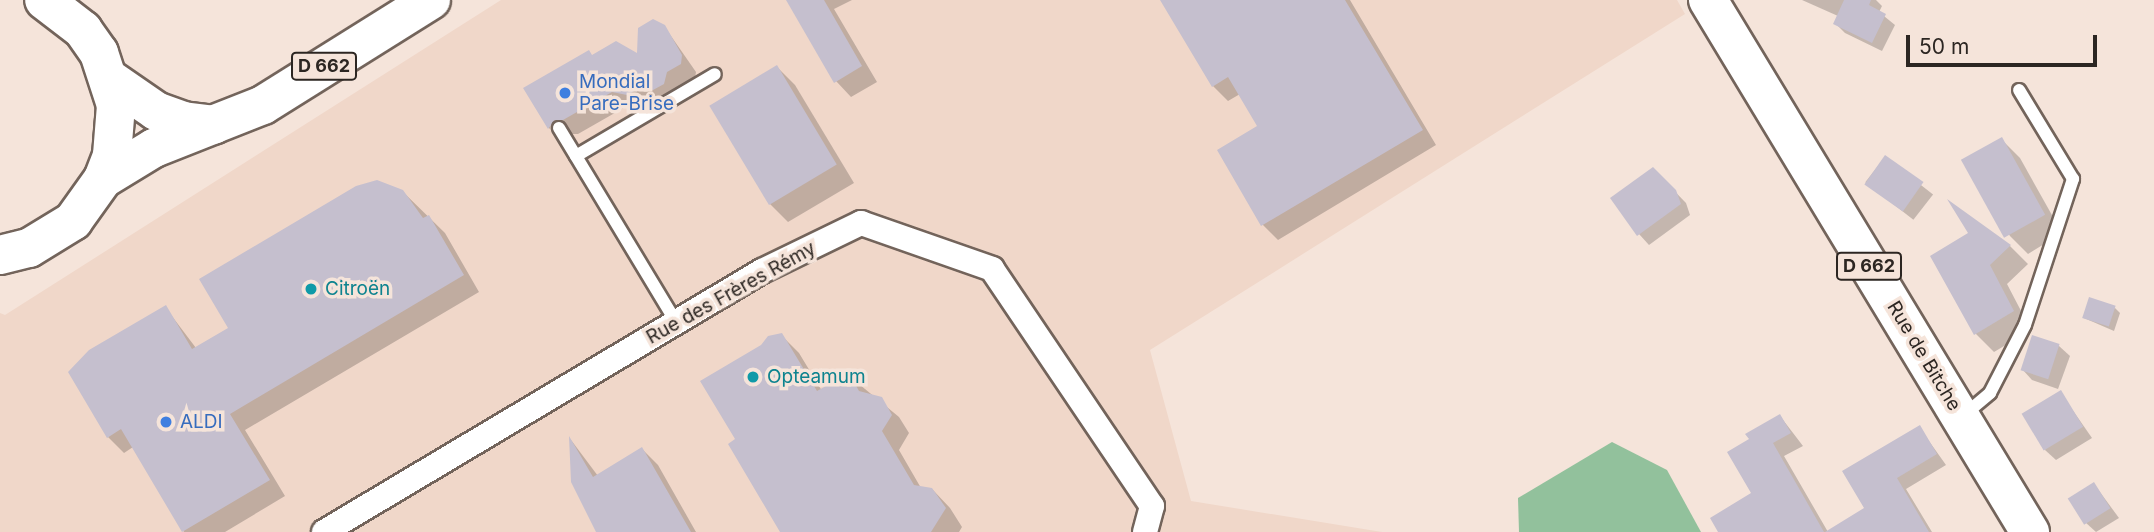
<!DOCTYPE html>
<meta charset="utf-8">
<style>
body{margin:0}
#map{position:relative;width:2154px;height:532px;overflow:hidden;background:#f5e4da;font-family:Inter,sans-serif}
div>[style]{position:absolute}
.built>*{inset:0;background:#f0d7c9}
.forest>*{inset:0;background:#92c19c}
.shadow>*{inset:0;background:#0003;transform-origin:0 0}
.building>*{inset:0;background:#c5bfce;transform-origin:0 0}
.roads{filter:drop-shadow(2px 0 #73645b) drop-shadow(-2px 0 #73645b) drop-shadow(0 2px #73645b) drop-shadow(0 -2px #73645b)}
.lane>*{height:12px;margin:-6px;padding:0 6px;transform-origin:6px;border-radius:6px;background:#fff}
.street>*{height:24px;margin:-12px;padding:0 12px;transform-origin:12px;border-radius:12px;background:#fff}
.primary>*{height:38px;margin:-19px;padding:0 19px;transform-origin:19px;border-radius:19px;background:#fff}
.dots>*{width:19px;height:19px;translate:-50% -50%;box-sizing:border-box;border:4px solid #f5e4da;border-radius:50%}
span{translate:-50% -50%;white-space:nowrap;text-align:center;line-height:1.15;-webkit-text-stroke:7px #f5e4da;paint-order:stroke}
.shield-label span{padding:2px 5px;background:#f5e4da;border:2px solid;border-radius:5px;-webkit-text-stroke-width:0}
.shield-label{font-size:18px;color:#2c2622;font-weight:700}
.shop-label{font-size:19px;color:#366cbe}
.left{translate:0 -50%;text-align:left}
.culture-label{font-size:19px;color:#0d838f}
.street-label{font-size:19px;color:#2c2622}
.scale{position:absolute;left:1906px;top:35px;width:191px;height:32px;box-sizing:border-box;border:4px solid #2c2622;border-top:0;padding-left:9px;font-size:21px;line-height:24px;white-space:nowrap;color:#2c2622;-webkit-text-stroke:5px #f5e4da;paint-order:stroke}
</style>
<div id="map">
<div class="built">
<div style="clip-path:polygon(501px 0,1677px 0,1685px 14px,1150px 350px,1191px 501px,1382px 532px,0 532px,0 313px,5px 315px)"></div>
</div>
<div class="forest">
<div style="clip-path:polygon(1612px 442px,1667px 470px,1701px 532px,1519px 532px,1518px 498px)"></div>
</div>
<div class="shadow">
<div style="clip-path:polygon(788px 0,852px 0,834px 9px,877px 82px,851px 97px,836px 81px)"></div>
<div style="clip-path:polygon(1162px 0,1350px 0,1436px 145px,1278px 240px,1263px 225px,1219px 151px,1260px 127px,1240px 94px,1228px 101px,1213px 86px)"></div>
<div style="clip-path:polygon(1802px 0,1876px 0,1882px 6px,1879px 12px,1895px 25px,1882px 51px,1845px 33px,1835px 23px,1838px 16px)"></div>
<div style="clip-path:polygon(664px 26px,696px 72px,695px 78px,681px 86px,678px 98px,668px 104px,655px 102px,643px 109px,627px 106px,578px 134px,570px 134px,563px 143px,549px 128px,526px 89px,594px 57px,638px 56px)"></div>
<div style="clip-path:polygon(777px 67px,795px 85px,854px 183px,788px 222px,770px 204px)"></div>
<div style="clip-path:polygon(2002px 140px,2020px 158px,2062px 233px,2028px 254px,2010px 236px,1964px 162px)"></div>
<div style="left:1885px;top:157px;width:61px;height:32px;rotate:38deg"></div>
<div style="clip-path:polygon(1653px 169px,1686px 203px,1690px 215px,1649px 245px,1639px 234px)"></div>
<div style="clip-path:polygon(402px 191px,445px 233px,479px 292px,245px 430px,285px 496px,225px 532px,184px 532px,133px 447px,124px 453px,108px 437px,165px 307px,196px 348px,230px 328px)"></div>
<div style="clip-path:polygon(1970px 234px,2010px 246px,2028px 264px,2007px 284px,2031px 330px,1994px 352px,1976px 334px)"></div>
<div style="clip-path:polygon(2115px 308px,2120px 313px,2114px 331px,2084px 318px)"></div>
<div style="clip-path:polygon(781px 335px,799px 353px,822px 391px,848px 375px,899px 417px,909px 433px,899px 450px,921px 488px,932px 489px,950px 508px,962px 527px,959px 532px,782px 532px,738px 440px)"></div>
<div style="clip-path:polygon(2033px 337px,2059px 346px,2070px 356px,2058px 389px,2032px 380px,2022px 369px)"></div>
<div style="clip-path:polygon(2060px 392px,2092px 438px,2056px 460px,2045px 450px)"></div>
<div style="clip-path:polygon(1780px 416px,1803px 446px,1784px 456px,1828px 532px,1720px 532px,1754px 494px)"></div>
<div style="clip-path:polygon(1919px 427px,1946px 465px,1906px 489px,1932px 532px,1868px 532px,1866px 509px)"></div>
<div style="clip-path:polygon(571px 440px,598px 476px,642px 449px,658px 465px,696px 532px,599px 532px)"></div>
<div style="clip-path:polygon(2094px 484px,2119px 518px,2096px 532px,2085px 522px)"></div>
</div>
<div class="building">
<div style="clip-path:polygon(786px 0,824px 0,862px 66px,834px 83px)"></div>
<div style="clip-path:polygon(1160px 0,1345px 0,1423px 130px,1261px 226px,1217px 150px,1257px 126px,1228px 77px,1212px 87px)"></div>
<div style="clip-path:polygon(1844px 0,1871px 0,1869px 5px,1886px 14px,1872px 43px,1833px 24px)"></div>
<div style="clip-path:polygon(653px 19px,665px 25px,682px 55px,681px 64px,667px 72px,664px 84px,653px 90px,640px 88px,627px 95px,612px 92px,563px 120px,555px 120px,548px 129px,523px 88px,589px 50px,592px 55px,616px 41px,637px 53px,638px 28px)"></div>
<div style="left:777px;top:65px;width:116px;height:79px;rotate:59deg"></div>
<div style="left:2002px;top:137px;width:89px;height:47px;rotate:61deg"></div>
<div style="left:1885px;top:155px;width:47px;height:36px;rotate:35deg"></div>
<div style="clip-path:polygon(1653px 167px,1676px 190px,1681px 204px,1637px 236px,1610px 198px)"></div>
<div style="clip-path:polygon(377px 180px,403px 190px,423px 218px,429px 215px,464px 275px,230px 414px,270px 480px,182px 532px,121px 429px,107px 438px,68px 372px,89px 350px,166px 305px,192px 349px,228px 328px,199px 279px,356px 186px)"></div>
<div style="clip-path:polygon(1947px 199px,2011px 245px,1990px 265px,2014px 311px,1974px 335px,1930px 256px,1968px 233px)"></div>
<div style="left:2089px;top:297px;width:28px;height:22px;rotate:18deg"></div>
<div style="clip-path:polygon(782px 333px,817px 391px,849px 373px,859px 391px,882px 397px,892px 415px,882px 431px,914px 485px,932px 488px,946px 508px,931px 532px,780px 532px,728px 444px,735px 439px,700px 381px,761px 345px,768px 336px)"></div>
<div style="left:2032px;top:335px;width:29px;height:37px;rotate:18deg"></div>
<div style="left:2061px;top:390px;width:43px;height:46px;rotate:59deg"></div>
<div style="clip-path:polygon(1780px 414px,1791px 433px,1773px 443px,1824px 532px,1718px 532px,1710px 518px,1751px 493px,1727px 452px,1749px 439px,1745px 434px)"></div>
<div style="clip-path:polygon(1920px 425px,1937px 454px,1897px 478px,1929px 532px,1825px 532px,1864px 508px,1842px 471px)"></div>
<div style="clip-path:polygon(569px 436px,593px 477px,642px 447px,691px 532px,596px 532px,571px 482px)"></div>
<div style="left:2094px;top:482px;width:31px;height:31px;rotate:58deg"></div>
</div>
<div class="roads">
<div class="lane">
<div style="left:559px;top:128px;width:227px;rotate:58.9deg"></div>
<div style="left:576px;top:156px;width:161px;rotate:-30.5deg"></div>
<div style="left:1964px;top:415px;width:34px;rotate:-40deg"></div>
<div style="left:1990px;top:393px;width:76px;rotate:-62.8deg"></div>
<div style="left:2025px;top:325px;width:154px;rotate:-71.8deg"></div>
<div style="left:2073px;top:179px;width:104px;rotate:-121.2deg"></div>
</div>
<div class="street">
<div style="left:324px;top:532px;width:510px;rotate:-30.79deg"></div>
<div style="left:762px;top:271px;width:110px;rotate:-25.9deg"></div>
<div style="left:861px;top:223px;width:139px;rotate:19.3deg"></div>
<div style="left:992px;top:269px;width:286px;rotate:56deg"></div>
<div style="left:1152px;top:506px;width:27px;rotate:105deg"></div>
</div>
<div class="primary">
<div style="left:1708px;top:0;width:622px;rotate:58.82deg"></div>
<div style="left:111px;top:80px;width:55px;rotate:34.6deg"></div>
<div style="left:156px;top:111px;width:29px;rotate:20deg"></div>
<div style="left:183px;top:121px;width:31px;rotate:7deg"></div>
<div style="left:103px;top:179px;width:60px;rotate:-31.3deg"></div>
<div style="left:154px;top:148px;width:117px;rotate:-21.5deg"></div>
<div style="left:263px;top:105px;width:198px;rotate:-32deg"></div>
<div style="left:0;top:255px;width:30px;rotate:-14deg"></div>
<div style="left:29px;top:248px;width:52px;rotate:-31.5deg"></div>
<div style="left:73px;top:221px;width:52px;rotate:-54.5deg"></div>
<div style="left:103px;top:179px;width:26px;rotate:-69deg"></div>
<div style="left:112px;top:155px;width:50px;rotate:-85.4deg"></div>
<div style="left:116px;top:105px;width:55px;rotate:-108.1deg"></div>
<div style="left:99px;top:53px;width:28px;rotate:-125deg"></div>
<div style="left:83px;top:30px;width:49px;rotate:-142.4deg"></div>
</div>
</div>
<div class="dots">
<div style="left:565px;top:93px;background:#3f7fe0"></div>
<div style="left:311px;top:289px;background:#0f9aa8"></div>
<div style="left:753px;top:377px;background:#0f9aa8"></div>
<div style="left:166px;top:422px;background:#3f7fe0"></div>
</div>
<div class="shield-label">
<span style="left:324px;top:66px">D 662</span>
<span style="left:1869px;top:266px">D 662</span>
</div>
<div class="shop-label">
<span class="left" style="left:579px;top:93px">Mondial<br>Pare-Brise</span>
<span class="left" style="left:180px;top:422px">ALDI</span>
</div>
<div class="culture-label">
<span class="left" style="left:325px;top:289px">Citroën</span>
<span class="left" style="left:767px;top:377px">Opteamum</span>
</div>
<div class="street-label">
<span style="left:731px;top:293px;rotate:-29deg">Rue des Frères Rémy</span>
<span style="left:1924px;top:356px;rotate:59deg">Rue de Bitche</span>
</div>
<div class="scale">50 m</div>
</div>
